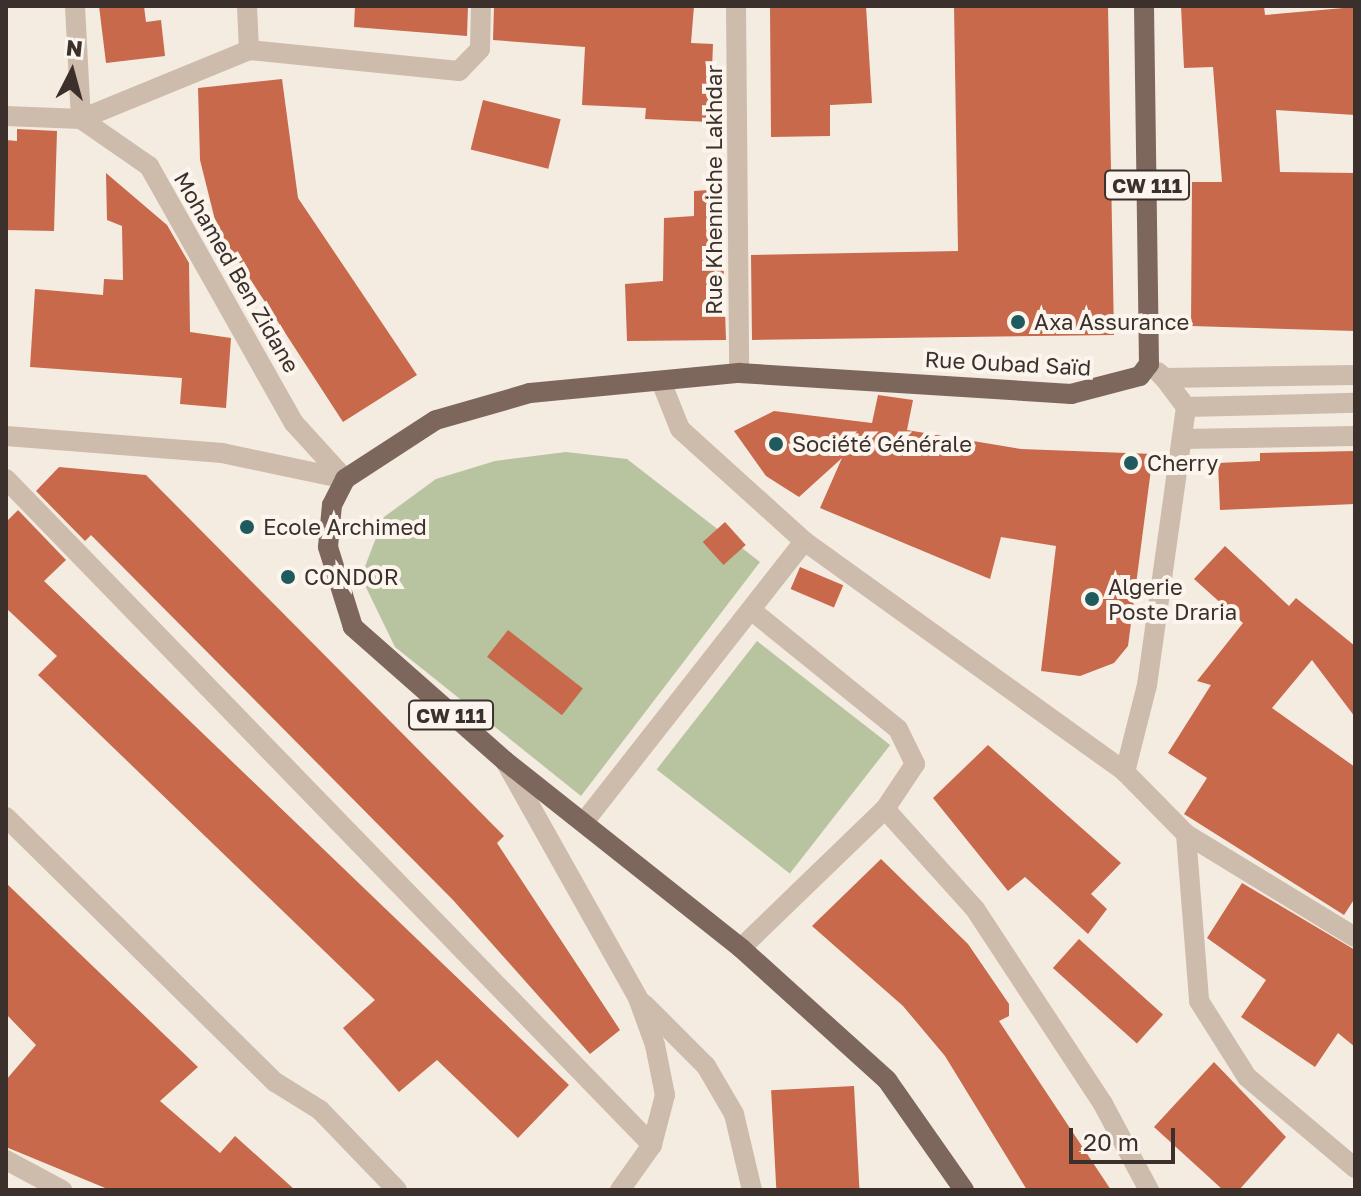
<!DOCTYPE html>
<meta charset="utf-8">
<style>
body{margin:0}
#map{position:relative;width:1361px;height:1196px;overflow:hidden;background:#f4ebe1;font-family:"Golos Text",sans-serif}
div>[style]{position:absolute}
.green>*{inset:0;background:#b8c4a0;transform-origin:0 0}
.building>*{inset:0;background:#c8694b;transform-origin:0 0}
.street>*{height:20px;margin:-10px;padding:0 10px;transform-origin:10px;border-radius:10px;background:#cdbbac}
.primary>*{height:20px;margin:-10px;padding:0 10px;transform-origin:10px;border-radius:10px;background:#7d675c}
.dots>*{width:22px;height:22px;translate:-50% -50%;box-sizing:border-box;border:4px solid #fbf5ee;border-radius:50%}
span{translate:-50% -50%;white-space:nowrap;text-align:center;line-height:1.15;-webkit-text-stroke:8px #fbf5ee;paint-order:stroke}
.shield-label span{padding:2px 6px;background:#fbf5ee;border:2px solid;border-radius:6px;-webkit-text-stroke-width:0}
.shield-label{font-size:20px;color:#3b302b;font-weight:700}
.street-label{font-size:22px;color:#3b302b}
.poi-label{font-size:22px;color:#3b302b}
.left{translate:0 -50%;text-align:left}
.frame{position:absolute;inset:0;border:8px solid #3b302b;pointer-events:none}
.north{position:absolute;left:32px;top:32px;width:80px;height:80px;-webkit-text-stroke:6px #fbf5ee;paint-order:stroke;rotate:6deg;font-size:22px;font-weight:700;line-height:32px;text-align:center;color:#3b302b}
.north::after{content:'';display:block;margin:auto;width:28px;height:36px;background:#3b302b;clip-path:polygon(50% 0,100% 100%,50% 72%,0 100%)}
.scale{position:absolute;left:1069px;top:1128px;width:106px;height:36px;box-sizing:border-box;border:4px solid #3b302b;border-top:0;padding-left:10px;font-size:24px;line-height:28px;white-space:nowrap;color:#3b302b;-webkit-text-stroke:6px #fbf5ee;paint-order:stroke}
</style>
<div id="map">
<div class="green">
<div style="clip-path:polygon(566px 452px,627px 459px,760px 562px,581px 796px,395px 647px,361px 577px,384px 517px,436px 479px,495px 461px)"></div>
<div style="left:757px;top:641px;width:169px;height:163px;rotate:38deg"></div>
</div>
<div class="building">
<div style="clip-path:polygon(99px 6px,144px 6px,146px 22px,161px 20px,165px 56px,106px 63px)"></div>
<div style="clip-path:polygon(355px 6px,468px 6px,467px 36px,354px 27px)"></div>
<div style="clip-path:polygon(494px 6px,694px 6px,691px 43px,713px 44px,710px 122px,645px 119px,646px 108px,582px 105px,585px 47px,493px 40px)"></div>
<div style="clip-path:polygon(770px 6px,866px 6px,872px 103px,830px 105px,830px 136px,771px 137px)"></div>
<div style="clip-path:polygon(954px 6px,1108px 6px,1114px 335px,752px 340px,751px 255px,958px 251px)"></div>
<div style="clip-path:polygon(1181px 6px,1264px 6px,1265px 15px,1355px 7px,1355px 115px,1276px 110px,1280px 172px,1355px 173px,1355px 331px,1191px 326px,1192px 182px,1222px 182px,1213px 67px,1184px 68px)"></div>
<div style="clip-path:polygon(282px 79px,298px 198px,417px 375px,343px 422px,217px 228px,200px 160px,198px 88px)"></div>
<div style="left:483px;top:100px;width:80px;height:51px;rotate:14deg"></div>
<div style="clip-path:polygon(17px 129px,57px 131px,54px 231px,6px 230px,6px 140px,17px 141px)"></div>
<div style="clip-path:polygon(106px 173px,167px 225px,189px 263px,190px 332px,231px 338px,226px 408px,180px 404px,182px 378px,30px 367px,35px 289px,103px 295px,104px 279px,123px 280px,122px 226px,107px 220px)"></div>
<div style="clip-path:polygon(721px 189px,726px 340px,627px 341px,625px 284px,663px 281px,664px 218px,694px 216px,694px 191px)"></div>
<div style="clip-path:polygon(878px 395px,913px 400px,907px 430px,1021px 449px,1153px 454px,1128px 646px,1114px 663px,1080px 676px,1041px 671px,1056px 546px,1001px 537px,990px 579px,820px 508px,842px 458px,799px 497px,766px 476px,734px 431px,774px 411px,872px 423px)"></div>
<div style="clip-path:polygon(1355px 451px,1355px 504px,1220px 510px,1218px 463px,1260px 461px,1260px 453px)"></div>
<div style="clip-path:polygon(59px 467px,146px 475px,504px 836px,497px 843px,620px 1030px,590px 1054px,453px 900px,91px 535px,85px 541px,36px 491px)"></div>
<div style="clip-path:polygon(18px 510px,66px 560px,44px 581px,569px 1085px,518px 1138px,437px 1060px,399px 1092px,343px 1028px,375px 1000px,38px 675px,57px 656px,6px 608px,6px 522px)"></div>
<div style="left:725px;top:522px;width:31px;height:30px;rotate:48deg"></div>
<div style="clip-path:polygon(1225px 546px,1289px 606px,1296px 598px,1355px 646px,1355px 717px,1312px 660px,1272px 708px,1355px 767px,1355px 898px,1344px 915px,1184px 814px,1207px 778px,1168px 753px,1211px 685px,1197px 681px,1243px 623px,1194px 579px)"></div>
<div style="left:800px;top:567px;width:47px;height:24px;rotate:23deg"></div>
<div style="left:508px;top:630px;width:95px;height:34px;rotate:38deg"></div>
<div style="clip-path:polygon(988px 745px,1121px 863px,1091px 894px,1107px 909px,1088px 934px,1025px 877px,1008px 891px,933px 798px)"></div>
<div style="clip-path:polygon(881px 859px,968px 944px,1009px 1004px,1009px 1016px,999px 1021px,1111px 1190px,1027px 1190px,945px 1056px,903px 1006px,812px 926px)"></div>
<div style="clip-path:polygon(6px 883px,198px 1067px,160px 1101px,220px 1153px,235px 1136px,295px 1190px,110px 1190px,6px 1147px,6px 1080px,36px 1045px,6px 1014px)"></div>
<div style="clip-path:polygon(1242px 883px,1355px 950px,1355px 1047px,1338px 1033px,1315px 1067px,1241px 1017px,1266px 980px,1207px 938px)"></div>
<div style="left:1079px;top:939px;width:113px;height:39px;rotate:42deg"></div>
<div style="clip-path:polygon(1214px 1062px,1286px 1137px,1239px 1190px,1223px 1190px,1154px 1127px)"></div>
<div style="left:854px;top:1086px;width:104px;height:83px;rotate:87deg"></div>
</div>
<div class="street">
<div style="left:75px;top:6px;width:113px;rotate:87deg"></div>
<div style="left:81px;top:119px;width:83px;rotate:34.7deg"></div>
<div style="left:149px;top:166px;width:295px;rotate:60.6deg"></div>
<div style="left:294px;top:423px;width:76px;rotate:47.7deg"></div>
<div style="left:247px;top:6px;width:44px;rotate:87.4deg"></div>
<div style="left:736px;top:6px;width:367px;rotate:89.5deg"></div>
<div style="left:6px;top:116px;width:75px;rotate:2.3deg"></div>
<div style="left:81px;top:119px;width:182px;rotate:-22.3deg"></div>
<div style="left:249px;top:50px;width:211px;rotate:5.7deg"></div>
<div style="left:459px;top:71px;width:30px;rotate:-46deg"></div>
<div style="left:480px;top:49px;width:43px;rotate:-88.7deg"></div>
<div style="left:1158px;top:372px;width:8px;rotate:45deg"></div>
<div style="left:1164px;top:378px;width:191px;rotate:-0.9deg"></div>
<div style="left:662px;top:384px;width:48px;rotate:68.2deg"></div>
<div style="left:680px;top:429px;width:167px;rotate:42.1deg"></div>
<div style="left:804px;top:541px;width:395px;rotate:35.7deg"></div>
<div style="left:1125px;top:772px;width:87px;rotate:45.5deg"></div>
<div style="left:1186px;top:834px;width:198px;rotate:31.4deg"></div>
<div style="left:1186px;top:407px;width:169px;rotate:-1.4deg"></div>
<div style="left:6px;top:436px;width:217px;rotate:4.5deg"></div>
<div style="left:222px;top:453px;width:126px;rotate:11.9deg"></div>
<div style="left:1182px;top:439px;width:173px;rotate:-1deg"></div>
<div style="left:6px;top:479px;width:928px;rotate:45.87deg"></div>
<div style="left:505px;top:761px;width:272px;rotate:60.7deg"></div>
<div style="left:638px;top:998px;width:50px;rotate:70.1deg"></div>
<div style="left:655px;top:1045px;width:51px;rotate:78.7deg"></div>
<div style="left:665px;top:1095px;width:52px;rotate:104.6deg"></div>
<div style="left:652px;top:1145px;width:55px;rotate:125.4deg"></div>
<div style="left:1125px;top:772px;width:90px;rotate:-75.8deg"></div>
<div style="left:1147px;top:685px;width:281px;rotate:-82deg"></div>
<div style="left:1186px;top:407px;width:36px;rotate:-127deg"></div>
<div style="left:885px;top:809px;width:135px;rotate:48deg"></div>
<div style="left:975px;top:909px;width:233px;rotate:56.7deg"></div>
<div style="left:1103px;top:1104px;width:98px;rotate:61.9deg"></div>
<div style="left:6px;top:817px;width:378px;rotate:44.6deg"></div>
<div style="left:275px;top:1082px;width:53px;rotate:31.9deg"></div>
<div style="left:320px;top:1110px;width:111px;rotate:46.1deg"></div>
<div style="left:584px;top:822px;width:357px;rotate:-51.9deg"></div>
<div style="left:1186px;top:834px;width:168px;rotate:85.5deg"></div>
<div style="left:1199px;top:1001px;width:90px;rotate:57.7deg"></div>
<div style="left:1247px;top:1077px;width:141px;rotate:40.1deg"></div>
<div style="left:741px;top:948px;width:200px;rotate:-44deg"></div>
<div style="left:885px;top:809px;width:54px;rotate:-56.3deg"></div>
<div style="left:915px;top:764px;width:39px;rotate:-116deg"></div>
<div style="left:898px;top:729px;width:189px;rotate:-141deg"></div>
<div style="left:644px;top:1004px;width:88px;rotate:45deg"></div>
<div style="left:706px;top:1066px;width:56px;rotate:59.7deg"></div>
<div style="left:734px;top:1114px;width:78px;rotate:76.7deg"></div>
<div style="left:6px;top:1160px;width:64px;rotate:28.2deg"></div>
</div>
<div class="primary">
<div style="left:964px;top:1190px;width:134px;rotate:-125deg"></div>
<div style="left:887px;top:1080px;width:197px;rotate:-137.9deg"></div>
<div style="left:741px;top:948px;width:301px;rotate:-141.6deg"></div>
<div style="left:505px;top:761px;width:203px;rotate:-138.6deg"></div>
<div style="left:353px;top:627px;width:84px;rotate:-107.4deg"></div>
<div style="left:328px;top:547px;width:42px;rotate:-84.6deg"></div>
<div style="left:332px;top:505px;width:29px;rotate:-63deg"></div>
<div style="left:345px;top:479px;width:108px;rotate:-33deg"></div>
<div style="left:436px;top:420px;width:98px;rotate:-16deg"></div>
<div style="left:530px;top:393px;width:210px;rotate:-5.5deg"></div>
<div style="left:739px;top:373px;width:333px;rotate:3.6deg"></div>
<div style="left:1071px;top:394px;width:71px;rotate:-14.6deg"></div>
<div style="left:1140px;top:376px;width:15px;rotate:-53deg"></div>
<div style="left:1149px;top:364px;width:358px;rotate:-90.8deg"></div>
</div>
<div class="dots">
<div style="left:1018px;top:322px;background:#1f5a5e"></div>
<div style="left:776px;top:444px;background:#1f5a5e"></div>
<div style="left:1131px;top:463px;background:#1f5a5e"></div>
<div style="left:247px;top:527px;background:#1f5a5e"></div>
<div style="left:288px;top:577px;background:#1f5a5e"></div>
<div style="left:1092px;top:599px;background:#1f5a5e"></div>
</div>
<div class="shield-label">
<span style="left:1147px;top:185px">CW 111</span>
<span style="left:451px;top:715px">CW 111</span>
</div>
<div class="street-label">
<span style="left:714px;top:190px;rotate:-90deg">Rue Khenniche Lakhdar</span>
<span style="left:237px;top:272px;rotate:60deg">Mohamed Ben Zidane</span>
<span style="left:1008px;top:363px;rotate:3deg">Rue Oubad Saïd</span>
</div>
<div class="poi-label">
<span class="left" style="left:1034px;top:322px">Axa Assurance</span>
<span class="left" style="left:792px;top:444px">Société Générale</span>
<span class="left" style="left:1147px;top:463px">Cherry</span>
<span class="left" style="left:263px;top:527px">Ecole Archimed</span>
<span class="left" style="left:304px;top:577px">CONDOR</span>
<span class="left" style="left:1108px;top:599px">Algerie<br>Poste Draria</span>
</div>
<div class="frame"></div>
<div class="north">N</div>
<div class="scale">20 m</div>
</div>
